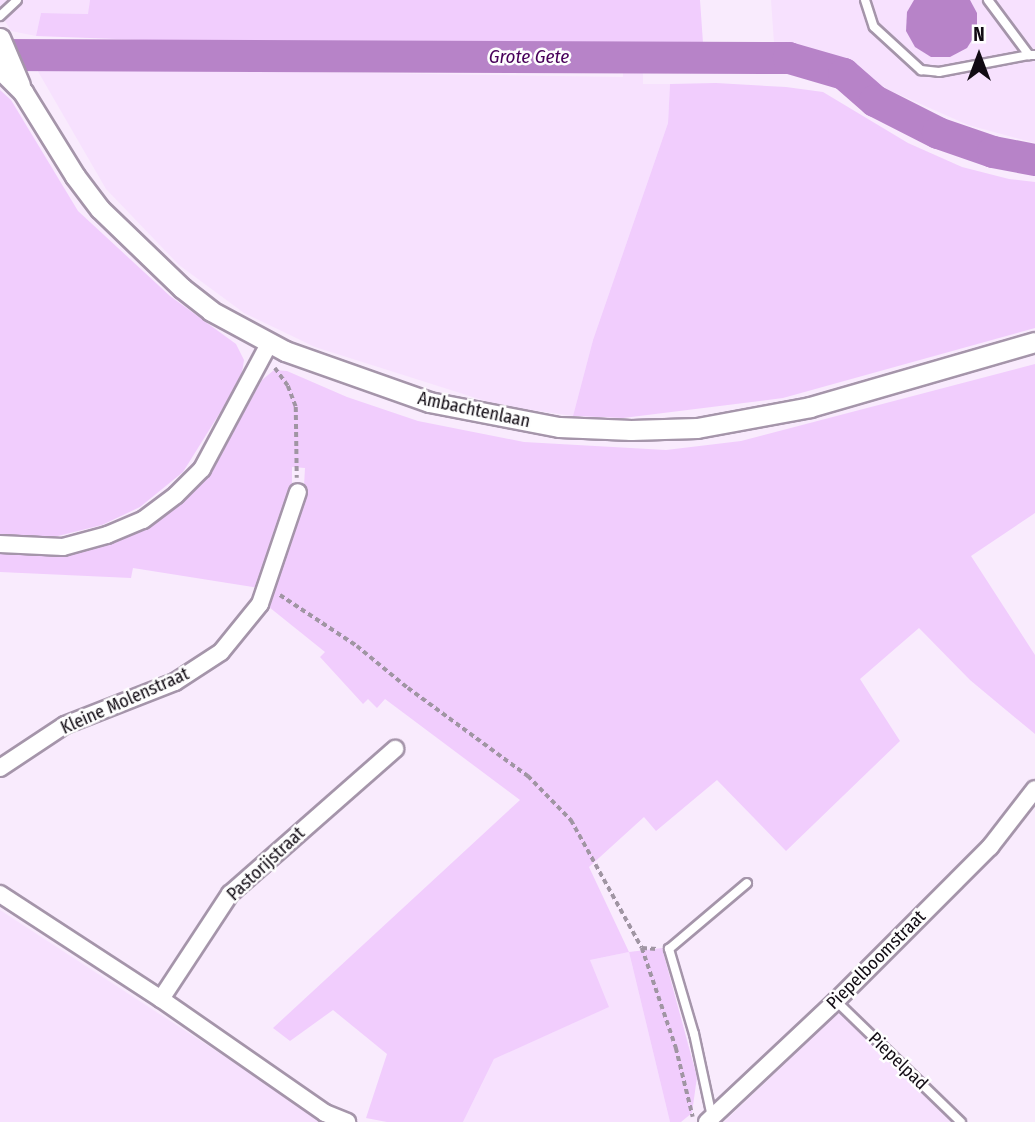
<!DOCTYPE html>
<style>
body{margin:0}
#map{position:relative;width:1035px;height:1122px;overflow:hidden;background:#f9ebfd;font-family:"Fira Sans Condensed",sans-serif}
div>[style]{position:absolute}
.built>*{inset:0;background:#f7e1fe}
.green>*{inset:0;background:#f1cdfd}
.water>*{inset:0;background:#b783c8}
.river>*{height:32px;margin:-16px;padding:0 16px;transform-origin:16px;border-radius:16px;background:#b783c8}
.path>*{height:3.5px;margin-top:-1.75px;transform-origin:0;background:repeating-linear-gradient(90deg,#a095a3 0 5px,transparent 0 8.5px)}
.roads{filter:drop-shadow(2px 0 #a595aa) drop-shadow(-2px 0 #a595aa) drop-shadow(0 2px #a595aa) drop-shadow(0 -2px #a595aa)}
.service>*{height:8px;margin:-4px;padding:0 4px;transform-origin:4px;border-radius:4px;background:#fff}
.minor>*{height:16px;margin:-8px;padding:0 8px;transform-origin:8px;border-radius:8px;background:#fff}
.tertiary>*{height:19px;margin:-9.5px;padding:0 9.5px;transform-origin:9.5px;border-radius:9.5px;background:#fff}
span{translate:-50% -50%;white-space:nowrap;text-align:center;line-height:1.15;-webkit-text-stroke:5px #fefefe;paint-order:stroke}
.street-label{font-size:18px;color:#110b13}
.water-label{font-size:19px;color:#48005a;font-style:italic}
.north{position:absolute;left:944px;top:21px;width:70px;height:70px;-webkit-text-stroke:5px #fefefe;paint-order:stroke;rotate:0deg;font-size:19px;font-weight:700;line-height:28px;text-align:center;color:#110b13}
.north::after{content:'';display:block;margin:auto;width:24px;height:32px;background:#110b13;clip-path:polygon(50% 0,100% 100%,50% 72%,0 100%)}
</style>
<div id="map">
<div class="built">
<div style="clip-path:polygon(0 0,90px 0,89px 14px,41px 13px,36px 36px,11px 31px,0 13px)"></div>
<div style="clip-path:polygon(771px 0,1035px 0,1035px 143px,968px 125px,889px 90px,827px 54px,774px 43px)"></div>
<div style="clip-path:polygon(623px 67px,643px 67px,643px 84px,670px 84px,668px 123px,593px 340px,573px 416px,498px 405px,315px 347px,244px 313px,179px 265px,106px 189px,36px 68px,623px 77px)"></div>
<div style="clip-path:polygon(0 910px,322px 1120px,328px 1122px,0 1122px)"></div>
<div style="clip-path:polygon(629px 952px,670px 1122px,463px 1122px,494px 1059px,608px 1007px,590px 960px)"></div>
<div style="clip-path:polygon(848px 1003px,965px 1122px,724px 1122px)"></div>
</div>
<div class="green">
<div style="clip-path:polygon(90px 0,700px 0,703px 43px,251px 44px,36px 36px,41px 13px,88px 14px)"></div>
<div style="clip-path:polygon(716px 83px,786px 87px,823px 92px,908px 143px,962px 167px,1009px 179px,1035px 182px,1035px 328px,783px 398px,623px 418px,573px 416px,593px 340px,668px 123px,670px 84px)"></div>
<div style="clip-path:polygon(0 90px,11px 100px,78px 211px,170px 296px,236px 344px,244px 360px,241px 379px,183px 472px,140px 507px,102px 525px,54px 537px,0 534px)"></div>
<div style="clip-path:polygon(1035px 364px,1035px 513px,971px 556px,1035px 655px,1035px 734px,970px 680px,919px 628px,860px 679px,900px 741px,786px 851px,717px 780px,656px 831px,644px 817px,589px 867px,629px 952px,662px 948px,697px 1077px,692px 1113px,681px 1122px,670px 1122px,629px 952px,590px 960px,609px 1007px,494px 1059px,463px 1122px,387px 1122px,366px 1118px,387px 1054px,333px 1010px,290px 1041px,273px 1028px,520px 800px,385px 699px,377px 708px,368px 699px,363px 704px,320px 657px,325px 652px,269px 607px,303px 504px,305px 468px,292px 467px,292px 489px,259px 588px,133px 568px,131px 578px,0 572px,0 554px,60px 554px,95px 548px,128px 536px,173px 509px,212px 469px,262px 380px,274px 370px,287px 371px,347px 397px,418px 421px,524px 442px,666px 450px,741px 441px)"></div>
</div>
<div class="water">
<div style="clip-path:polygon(914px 0,970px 0,977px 13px,977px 32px,967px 48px,950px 57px,931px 57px,915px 47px,906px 31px,907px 12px)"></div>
</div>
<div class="river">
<div style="left:0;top:55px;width:789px;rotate:0.22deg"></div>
<div style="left:789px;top:58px;width:57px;rotate:16.2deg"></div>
<div style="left:844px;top:74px;width:41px;rotate:41.1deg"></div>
<div style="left:875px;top:101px;width:71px;rotate:26.9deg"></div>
<div style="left:938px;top:133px;width:58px;rotate:19.1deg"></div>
<div style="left:993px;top:152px;width:43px;rotate:10.8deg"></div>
</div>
<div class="path">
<div style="left:275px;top:368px;width:22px;rotate:54deg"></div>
<div style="left:288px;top:386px;width:22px;rotate:69deg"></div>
<div style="left:296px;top:407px;width:71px;rotate:89.2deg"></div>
<div style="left:280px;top:595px;width:92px;rotate:33.5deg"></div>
<div style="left:357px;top:646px;width:66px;rotate:39.5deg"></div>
<div style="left:408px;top:688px;width:149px;rotate:36.3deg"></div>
<div style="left:528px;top:776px;width:62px;rotate:45.7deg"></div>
<div style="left:571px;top:820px;width:146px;rotate:61deg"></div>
<div style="left:642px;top:948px;width:106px;rotate:71.2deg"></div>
<div style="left:676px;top:1048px;width:71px;rotate:76.2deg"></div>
<div style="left:642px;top:948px;width:15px;rotate:4deg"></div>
</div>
<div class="roads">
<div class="service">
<div style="left:865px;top:0;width:28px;rotate:72deg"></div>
<div style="left:874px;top:27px;width:64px;rotate:42.5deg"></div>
<div style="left:921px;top:70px;width:18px;rotate:6deg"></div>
<div style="left:939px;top:72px;width:92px;rotate:-10.7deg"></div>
<div style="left:988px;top:0;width:69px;rotate:53.3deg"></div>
<div style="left:1029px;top:55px;width:6px"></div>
<div style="left:0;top:16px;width:23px;rotate:-43deg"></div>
<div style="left:836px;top:1001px;width:174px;rotate:44.1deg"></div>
<div style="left:712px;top:1117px;width:85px;rotate:-102.2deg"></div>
<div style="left:694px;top:1034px;width:89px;rotate:-106.4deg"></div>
<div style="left:669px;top:949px;width:102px;rotate:-40.2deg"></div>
</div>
<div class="minor">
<div style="left:0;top:544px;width:63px;rotate:2.7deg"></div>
<div style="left:63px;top:547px;width:46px;rotate:-15.3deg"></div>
<div style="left:107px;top:535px;width:39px;rotate:-23deg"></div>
<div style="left:143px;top:520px;width:41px;rotate:-37.1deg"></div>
<div style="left:176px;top:495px;width:37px;rotate:-45deg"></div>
<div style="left:202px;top:469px;width:142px;rotate:-61.8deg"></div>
<div style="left:0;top:768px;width:78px;rotate:-33.5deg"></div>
<div style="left:65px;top:725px;width:118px;rotate:-21.4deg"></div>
<div style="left:175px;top:682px;width:55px;rotate:-33.1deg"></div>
<div style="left:221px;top:652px;width:62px;rotate:-50.9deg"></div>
<div style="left:260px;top:604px;width:118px;rotate:-71.3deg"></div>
<div style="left:0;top:894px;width:192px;rotate:33.1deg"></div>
<div style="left:161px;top:999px;width:200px;rotate:34.8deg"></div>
<div style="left:325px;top:1113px;width:24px;rotate:22deg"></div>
<div style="left:161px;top:999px;width:126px;rotate:-56.7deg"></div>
<div style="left:230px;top:894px;width:220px;rotate:-41.3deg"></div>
<div style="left:707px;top:1122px;width:177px;rotate:-43.2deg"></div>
<div style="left:836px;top:1001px;width:218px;rotate:-45deg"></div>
<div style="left:990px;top:847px;width:73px;rotate:-52.2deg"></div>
</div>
<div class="tertiary">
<div style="left:0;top:38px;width:51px;rotate:66.9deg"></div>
<div style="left:0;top:69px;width:33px;rotate:45deg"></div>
<div style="left:23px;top:92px;width:99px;rotate:58.2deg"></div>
<div style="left:75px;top:176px;width:41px;rotate:52.9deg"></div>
<div style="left:100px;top:209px;width:114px;rotate:43.9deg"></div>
<div style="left:182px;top:288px;width:37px;rotate:38deg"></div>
<div style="left:211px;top:311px;width:84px;rotate:28.4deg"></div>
<div style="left:285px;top:351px;width:153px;rotate:19.5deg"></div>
<div style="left:429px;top:402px;width:132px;rotate:10.9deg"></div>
<div style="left:559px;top:427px;width:72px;rotate:2.4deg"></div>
<div style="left:631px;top:430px;width:66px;rotate:-1.7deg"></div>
<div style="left:697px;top:428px;width:115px;rotate:-10.5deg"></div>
<div style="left:810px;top:407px;width:234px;rotate:-16.1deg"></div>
</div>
</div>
<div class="street-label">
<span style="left:474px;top:410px;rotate:12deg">Ambachtenlaan</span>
<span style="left:125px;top:701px;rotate:-24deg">Kleine Molenstraat</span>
<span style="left:266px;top:864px;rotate:-43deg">Pastorijstraat</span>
<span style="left:876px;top:960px;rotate:-45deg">Piepelboomstraat</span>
<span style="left:898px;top:1061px;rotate:44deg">Piepelpad</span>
</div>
<div class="water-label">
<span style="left:529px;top:57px">Grote Gete</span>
</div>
<div class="north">N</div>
</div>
